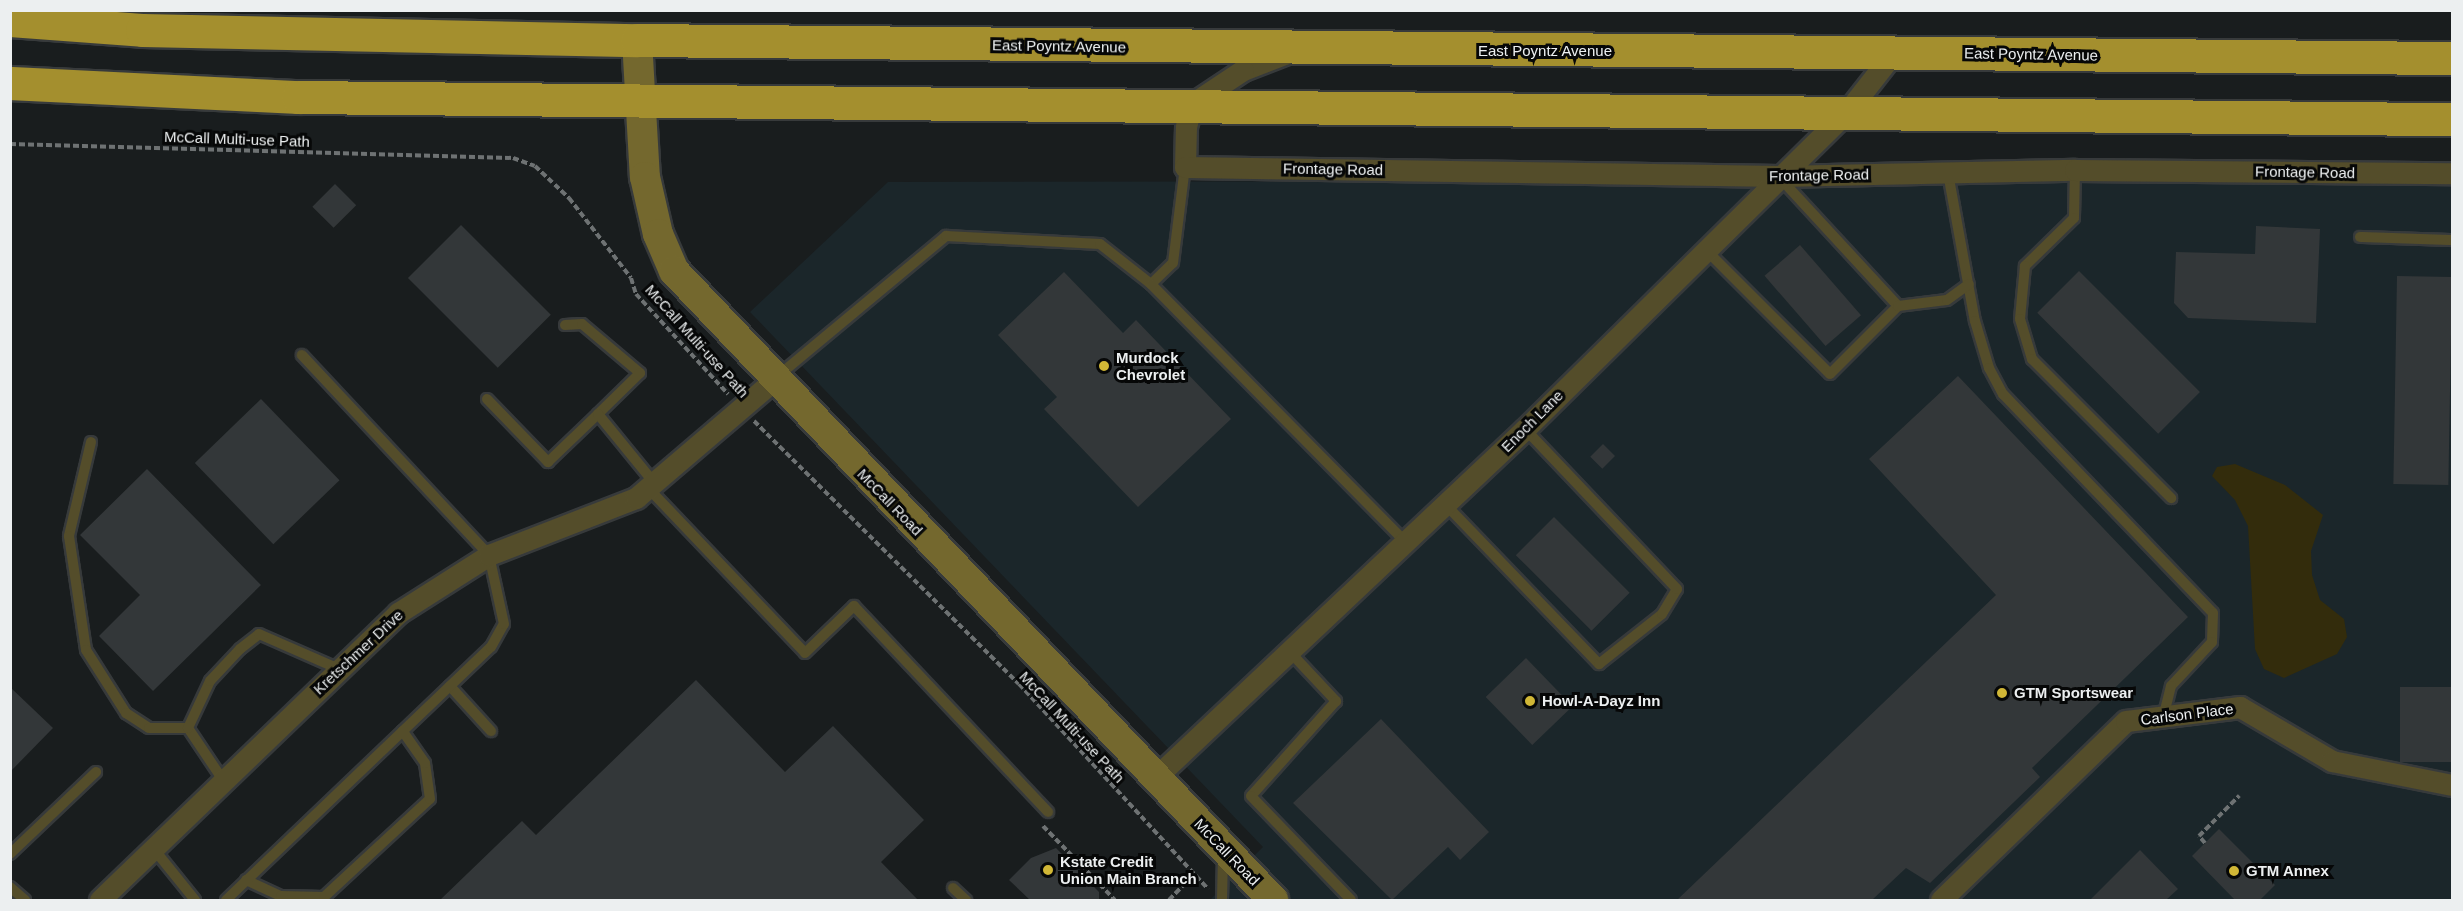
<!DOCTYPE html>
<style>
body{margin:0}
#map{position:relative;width:2463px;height:911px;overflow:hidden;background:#191d1e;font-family:Helvetica,sans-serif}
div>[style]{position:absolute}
.built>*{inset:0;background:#1b262a}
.green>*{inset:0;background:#332c0c}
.building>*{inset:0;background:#333739;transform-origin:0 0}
.path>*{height:4px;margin-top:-2px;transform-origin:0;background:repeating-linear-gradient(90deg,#6e7273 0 6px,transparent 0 9px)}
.roads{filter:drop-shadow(2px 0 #373a3b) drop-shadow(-2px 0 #373a3b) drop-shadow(0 2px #373a3b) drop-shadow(0 -2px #373a3b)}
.lane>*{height:10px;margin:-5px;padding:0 5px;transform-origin:5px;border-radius:5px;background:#544d2a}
.street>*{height:21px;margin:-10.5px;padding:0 10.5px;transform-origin:10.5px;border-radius:10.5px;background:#544d2a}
.secondary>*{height:30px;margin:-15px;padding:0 15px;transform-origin:15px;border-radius:15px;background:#74682e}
.highway>*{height:33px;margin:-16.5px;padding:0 16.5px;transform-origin:16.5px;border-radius:16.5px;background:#a48f2e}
.dots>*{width:16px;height:16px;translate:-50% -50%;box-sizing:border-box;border:3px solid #060707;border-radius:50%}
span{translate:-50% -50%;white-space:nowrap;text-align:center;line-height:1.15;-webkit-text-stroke:6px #060707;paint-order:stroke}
.street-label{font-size:15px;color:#eceff0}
.poi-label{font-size:15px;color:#eceff0;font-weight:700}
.left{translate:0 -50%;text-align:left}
.frame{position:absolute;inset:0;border:12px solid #eceff0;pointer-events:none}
</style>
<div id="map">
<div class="built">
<div style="clip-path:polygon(2452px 180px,2452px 900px,1210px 900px,1263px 847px,750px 312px,888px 182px)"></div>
</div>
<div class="green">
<div style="clip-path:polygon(2235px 464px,2285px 485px,2323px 515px,2311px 551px,2312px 575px,2320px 600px,2344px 619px,2347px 637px,2337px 654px,2284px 678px,2264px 669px,2255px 649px,2248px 526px,2235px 500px,2212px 476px,2217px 467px)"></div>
</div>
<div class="building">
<div style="left:335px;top:184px;width:30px;height:32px;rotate:45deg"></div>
<div style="left:461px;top:225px;width:127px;height:75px;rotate:45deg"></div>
<div style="clip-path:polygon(2256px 226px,2320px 229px,2316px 323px,2188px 318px,2174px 303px,2176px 252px,2255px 254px)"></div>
<div style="left:1800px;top:245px;width:93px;height:47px;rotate:49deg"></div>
<div style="left:2079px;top:271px;width:171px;height:59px;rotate:45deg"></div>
<div style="clip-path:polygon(1064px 272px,1123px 333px,1136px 320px,1231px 419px,1138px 507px,1044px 409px,1057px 397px,998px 335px)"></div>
<div style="left:2397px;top:276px;width:55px;height:208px;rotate:1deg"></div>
<div style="clip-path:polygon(1958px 376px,2188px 617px,2032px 768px,2040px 777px,1930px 883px,1906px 868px,1872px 900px,1677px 900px,1996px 595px,1869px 459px)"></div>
<div style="left:261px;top:399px;width:113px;height:92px;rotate:46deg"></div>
<div style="left:1603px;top:444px;width:17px;height:18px;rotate:45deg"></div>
<div style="clip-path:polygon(147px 469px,261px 585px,153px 691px,99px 636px,140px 595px,80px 535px)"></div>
<div style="left:1554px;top:517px;width:107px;height:54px;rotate:45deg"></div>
<div style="left:1526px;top:658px;width:67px;height:56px;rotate:46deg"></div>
<div style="clip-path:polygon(696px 680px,785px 772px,833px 726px,924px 820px,881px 862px,918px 900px,440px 900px,522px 821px,536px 835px)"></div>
<div style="clip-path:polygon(10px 687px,53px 728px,10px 772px)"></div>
<div style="left:2400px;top:687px;width:52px;height:75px"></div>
<div style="clip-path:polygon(1381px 719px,1489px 832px,1460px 860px,1448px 847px,1392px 900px,1293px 803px)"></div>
<div style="clip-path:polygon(2219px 829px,2275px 885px,2260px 900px,2235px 900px,2192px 856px)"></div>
<div style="clip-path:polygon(1056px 848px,1099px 892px,1099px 900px,1030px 900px,1009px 880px,1031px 858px)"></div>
<div style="clip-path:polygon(2140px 850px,2178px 889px,2166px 900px,2090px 900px)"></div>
</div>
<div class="path">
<div style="left:10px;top:144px;width:503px;rotate:1.59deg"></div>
<div style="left:513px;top:158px;width:23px;rotate:20deg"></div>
<div style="left:535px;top:166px;width:47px;rotate:43.3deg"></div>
<div style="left:569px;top:198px;width:101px;rotate:52.2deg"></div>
<div style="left:631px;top:278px;width:17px;rotate:73deg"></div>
<div style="left:636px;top:294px;width:136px;rotate:47.4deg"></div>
<div style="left:754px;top:421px;width:373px;rotate:44.8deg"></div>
<div style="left:1019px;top:684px;width:279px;rotate:47.3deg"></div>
<div style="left:1043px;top:826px;width:103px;rotate:45.8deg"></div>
<div style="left:2205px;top:843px;width:9px;rotate:-131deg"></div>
<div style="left:2199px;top:836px;width:57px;rotate:-45deg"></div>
<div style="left:1169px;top:900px;width:36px;rotate:-46deg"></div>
</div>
<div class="roads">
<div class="lane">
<div style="left:2075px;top:170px;width:48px;rotate:91.2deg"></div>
<div style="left:2074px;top:218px;width:69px;rotate:135.6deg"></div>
<div style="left:2025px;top:266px;width:53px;rotate:95.4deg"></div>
<div style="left:2020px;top:319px;width:42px;rotate:73.3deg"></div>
<div style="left:2032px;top:359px;width:197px;rotate:45deg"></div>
<div style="left:1948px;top:173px;width:150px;rotate:79.7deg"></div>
<div style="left:1975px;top:321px;width:49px;rotate:73.4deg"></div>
<div style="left:1989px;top:368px;width:30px;rotate:62deg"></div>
<div style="left:2003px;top:394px;width:303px;rotate:46.2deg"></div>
<div style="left:2213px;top:613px;width:29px;rotate:92deg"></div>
<div style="left:2212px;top:642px;width:60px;rotate:133deg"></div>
<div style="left:2171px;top:686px;width:32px;rotate:104deg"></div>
<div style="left:2360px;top:237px;width:92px;rotate:1.9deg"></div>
<div style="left:1704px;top:248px;width:178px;rotate:45deg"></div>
<div style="left:1830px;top:374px;width:96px;rotate:-45deg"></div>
<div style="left:1898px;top:306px;width:174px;rotate:-132.7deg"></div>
<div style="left:1151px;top:284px;width:30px;rotate:-44deg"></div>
<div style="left:1173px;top:263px;width:97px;rotate:-82.9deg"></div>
<div style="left:1898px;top:306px;width:49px;rotate:-7deg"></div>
<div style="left:1947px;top:300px;width:27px;rotate:-36deg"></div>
<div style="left:565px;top:325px;width:17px;rotate:-3deg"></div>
<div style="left:582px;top:324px;width:76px;rotate:40.2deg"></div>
<div style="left:640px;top:373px;width:59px;rotate:135.7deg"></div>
<div style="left:778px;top:376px;width:219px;rotate:-39.8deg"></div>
<div style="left:946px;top:236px;width:154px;rotate:3deg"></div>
<div style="left:1100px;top:244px;width:65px;rotate:38.1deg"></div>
<div style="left:1151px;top:284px;width:362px;rotate:45.4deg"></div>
<div style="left:487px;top:399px;width:88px;rotate:45.9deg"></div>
<div style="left:548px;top:462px;width:69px;rotate:-43.8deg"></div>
<div style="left:598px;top:414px;width:90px;rotate:50.8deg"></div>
<div style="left:91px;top:442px;width:97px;rotate:103.2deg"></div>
<div style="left:69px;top:536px;width:115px;rotate:81.5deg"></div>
<div style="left:86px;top:650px;width:75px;rotate:57.6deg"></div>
<div style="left:126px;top:713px;width:27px;rotate:33deg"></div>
<div style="left:149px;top:728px;width:39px"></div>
<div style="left:649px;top:489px;width:226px;rotate:46.4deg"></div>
<div style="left:805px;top:653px;width:68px;rotate:-43.8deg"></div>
<div style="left:854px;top:606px;width:283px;rotate:46.7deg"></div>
<div style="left:1446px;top:505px;width:221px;rotate:46.1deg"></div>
<div style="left:1599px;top:664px;width:80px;rotate:-38.4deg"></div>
<div style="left:1662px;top:614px;width:29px;rotate:-59deg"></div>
<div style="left:1677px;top:589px;width:221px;rotate:-133.5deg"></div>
<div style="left:1289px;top:651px;width:69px;rotate:46.8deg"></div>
<div style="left:1336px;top:701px;width:127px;rotate:131.8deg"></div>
<div style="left:1251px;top:796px;width:144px;rotate:46.1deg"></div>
<div style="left:450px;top:686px;width:61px;rotate:47.7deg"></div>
<div style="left:223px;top:780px;width:63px;rotate:-123.9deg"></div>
<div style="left:188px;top:728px;width:52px;rotate:-64.9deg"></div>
<div style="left:210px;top:681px;width:44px;rotate:-46.8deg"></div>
<div style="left:240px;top:649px;width:24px;rotate:-38deg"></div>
<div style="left:259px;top:634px;width:87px;rotate:23.6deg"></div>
<div style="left:153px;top:848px;width:67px;rotate:51.1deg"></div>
<div style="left:10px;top:854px;width:119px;rotate:-43.6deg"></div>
<div style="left:246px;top:880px;width:38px;rotate:25deg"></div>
<div style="left:281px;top:896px;width:43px;rotate:1.3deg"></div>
<div style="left:324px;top:897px;width:144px;rotate:-42.8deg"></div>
<div style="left:430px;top:799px;width:36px;rotate:-98deg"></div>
<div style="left:425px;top:763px;width:39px;rotate:-125deg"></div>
<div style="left:10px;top:887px;width:20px;rotate:41deg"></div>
<div style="left:953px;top:888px;width:18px;rotate:43deg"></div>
<div style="left:226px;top:900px;width:366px;rotate:-43.7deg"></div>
<div style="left:491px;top:647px;width:26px;rotate:-61deg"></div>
<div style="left:504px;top:624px;width:71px;rotate:-102.3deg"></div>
<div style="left:489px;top:555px;width:274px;rotate:-133.1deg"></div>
<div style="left:1222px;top:900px;width:43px;rotate:-88.7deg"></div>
</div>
<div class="street">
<div style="left:1287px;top:53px;width:47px;rotate:158.9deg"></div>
<div style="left:1243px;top:70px;width:61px;rotate:146.3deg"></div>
<div style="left:1192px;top:104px;width:23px;rotate:105deg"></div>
<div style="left:1186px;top:126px;width:41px;rotate:91.4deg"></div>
<div style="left:1185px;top:167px;width:594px;rotate:0.87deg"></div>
<div style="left:1779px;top:176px;width:296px;rotate:-1.2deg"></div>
<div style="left:2075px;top:170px;width:377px;rotate:0.5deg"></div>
<div style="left:1156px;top:777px;width:507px;rotate:-43.32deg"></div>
<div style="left:1525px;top:429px;width:452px;rotate:-44.6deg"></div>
<div style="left:1847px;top:112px;width:76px;rotate:-51.9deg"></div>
<div style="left:100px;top:900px;width:414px;rotate:-43.9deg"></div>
<div style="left:398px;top:613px;width:108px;rotate:-32.5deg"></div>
<div style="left:489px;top:555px;width:158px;rotate:-21.2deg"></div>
<div style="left:636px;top:498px;width:180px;rotate:-40.5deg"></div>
<div style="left:1941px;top:900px;width:257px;rotate:-44.1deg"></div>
<div style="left:2126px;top:721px;width:115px;rotate:-7deg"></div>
<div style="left:2240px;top:707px;width:107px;rotate:30.4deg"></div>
<div style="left:2332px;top:761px;width:122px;rotate:11.3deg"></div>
</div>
<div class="secondary">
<div style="left:637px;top:40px;width:137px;rotate:86.7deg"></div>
<div style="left:645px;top:177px;width:58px;rotate:77.2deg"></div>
<div style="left:658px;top:234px;width:40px;rotate:66.6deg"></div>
<div style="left:674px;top:271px;width:869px;rotate:46.4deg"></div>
</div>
<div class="highway">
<div style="left:10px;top:20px;width:132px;rotate:4.3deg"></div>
<div style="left:142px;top:30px;width:495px;rotate:1.2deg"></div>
<div style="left:637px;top:40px;width:1815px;rotate:0.57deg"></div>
<div style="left:10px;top:83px;width:288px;rotate:2.8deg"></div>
<div style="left:298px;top:97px;width:2154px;rotate:0.59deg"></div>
</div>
</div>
<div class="dots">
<div style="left:1104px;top:366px;background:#d1b736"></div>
<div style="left:2002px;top:693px;background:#d1b736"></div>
<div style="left:1530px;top:701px;background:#d1b736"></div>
<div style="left:1048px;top:870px;background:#d1b736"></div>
<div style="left:2234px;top:871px;background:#d1b736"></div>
</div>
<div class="street-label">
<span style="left:1059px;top:46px;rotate:1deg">East Poyntz Avenue</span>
<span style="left:1545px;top:51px">East Poyntz Avenue</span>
<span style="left:2031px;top:54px;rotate:1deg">East Poyntz Avenue</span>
<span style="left:237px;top:139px;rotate:2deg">McCall Multi-use Path</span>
<span style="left:1333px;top:169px;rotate:1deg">Frontage Road</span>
<span style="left:2305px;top:172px;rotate:1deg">Frontage Road</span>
<span style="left:1819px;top:175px;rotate:-1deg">Frontage Road</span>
<span style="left:697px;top:341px;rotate:48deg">McCall Multi-use Path</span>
<span style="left:1532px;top:421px;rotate:-45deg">Enoch Lane</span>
<span style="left:890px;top:502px;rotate:46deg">McCall Road</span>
<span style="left:358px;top:652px;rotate:-43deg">Kretschmer Drive</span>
<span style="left:2187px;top:714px;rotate:-7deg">Carlson Place</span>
<span style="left:1072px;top:727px;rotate:47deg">McCall Multi-use Path</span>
<span style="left:1227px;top:852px;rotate:46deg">McCall Road</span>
</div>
<div class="poi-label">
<span class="left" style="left:1116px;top:366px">Murdock<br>Chevrolet</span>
<span class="left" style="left:2014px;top:693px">GTM Sportswear</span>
<span class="left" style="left:1542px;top:701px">Howl-A-Dayz Inn</span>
<span class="left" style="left:1060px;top:870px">Kstate Credit<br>Union Main Branch</span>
<span class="left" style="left:2246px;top:871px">GTM Annex</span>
</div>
<div class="frame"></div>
</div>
